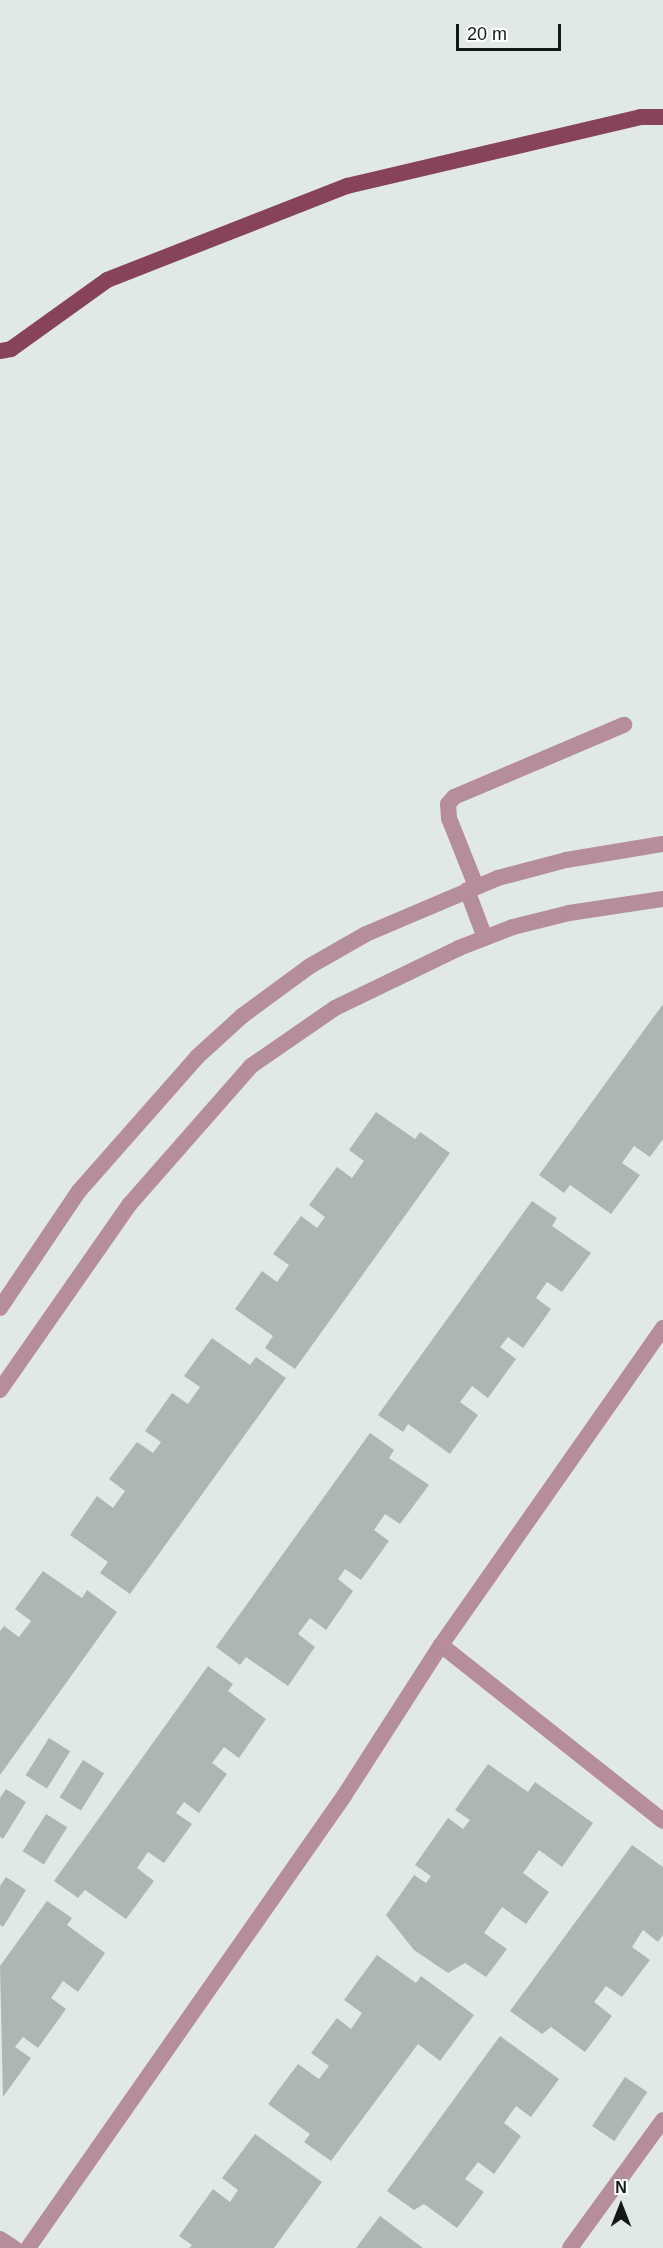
<!DOCTYPE html>
<style>
body{margin:0}
#map{position:relative;width:663px;height:2248px;overflow:hidden;background:#e1e9e8;font-family:Arial,sans-serif}
div>[style]{position:absolute}
.building>*{inset:0;background:#aeb6b4;transform-origin:0 0}
.service>*{height:16px;margin:-8px;padding:0 8px;transform-origin:8px;border-radius:8px;background:#b68e9b}
.primary>*{height:16px;margin:-8px;padding:0 8px;transform-origin:8px;border-radius:8px;background:#87435c}
span{translate:-50% -50%;white-space:nowrap;text-align:center;line-height:1.15;-webkit-text-stroke:5px #fff;paint-order:stroke}
.north{position:absolute;left:591px;top:2176px;width:60px;height:60px;-webkit-text-stroke:4px #fff;paint-order:stroke;rotate:0deg;font-size:16px;font-weight:700;line-height:24px;text-align:center;color:#151818}
.north::after{content:'';display:block;margin:auto;width:21px;height:27px;background:#151818;clip-path:polygon(50% 0,100% 100%,50% 72%,0 100%)}
.scale{position:absolute;left:456px;top:24px;width:105px;height:27px;box-sizing:border-box;border:3px solid #151818;border-top:0;padding-left:8px;font-size:18px;line-height:21px;white-space:nowrap;color:#151818;-webkit-text-stroke:4px #fff;paint-order:stroke}
</style>
<div id="map">
<div class="building">
<div style="clip-path:polygon(663px 1004px,663px 1139px,650px 1157px,634px 1146px,622px 1163px,640px 1175px,611px 1214px,570px 1185px,564px 1193px,539px 1175px)"></div>
<div style="clip-path:polygon(376px 1112px,415px 1139px,420px 1132px,450px 1153px,295px 1369px,265px 1348px,273px 1336px,235px 1309px,262px 1271px,277px 1282px,289px 1265px,273px 1254px,301px 1216px,317px 1228px,325px 1217px,309px 1205px,337px 1167px,352px 1178px,364px 1161px,349px 1150px)"></div>
<div style="clip-path:polygon(532px 1201px,557px 1218px,552px 1226px,591px 1253px,562px 1292px,547px 1282px,536px 1298px,551px 1309px,523px 1348px,508px 1337px,500px 1347px,516px 1359px,488px 1398px,472px 1386px,460px 1402px,478px 1415px,450px 1454px,408px 1424px,403px 1432px,378px 1415px)"></div>
<div style="clip-path:polygon(212px 1338px,250px 1365px,256px 1357px,286px 1378px,130px 1594px,100px 1573px,108px 1562px,70px 1535px,97px 1496px,113px 1508px,125px 1491px,109px 1479px,137px 1442px,153px 1453px,161px 1442px,145px 1431px,172px 1393px,188px 1404px,200px 1387px,184px 1376px)"></div>
<div style="clip-path:polygon(370px 1433px,394px 1450px,389px 1458px,429px 1485px,400px 1524px,385px 1514px,374px 1530px,389px 1541px,361px 1580px,345px 1569px,338px 1579px,353px 1591px,326px 1630px,310px 1618px,298px 1634px,315px 1647px,288px 1686px,246px 1657px,240px 1665px,216px 1647px)"></div>
<div style="clip-path:polygon(43px 1571px,82px 1598px,87px 1590px,117px 1612px,0 1775px,0 1631px,4px 1626px,19px 1637px,31px 1621px,15px 1609px)"></div>
<div style="clip-path:polygon(208px 1666px,233px 1684px,228px 1691px,266px 1719px,239px 1758px,224px 1747px,212px 1763px,227px 1774px,199px 1813px,184px 1802px,176px 1813px,192px 1824px,164px 1863px,148px 1852px,137px 1868px,154px 1881px,126px 1919px,85px 1890px,78px 1898px,54px 1881px)"></div>
<div style="left:49px;top:1738px;width:25px;height:44px;rotate:32deg"></div>
<div style="left:83px;top:1760px;width:25px;height:44px;rotate:32deg"></div>
<div style="clip-path:polygon(488px 1764px,528px 1792px,535px 1782px,593px 1823px,562px 1867px,539px 1850px,523px 1873px,549px 1892px,526px 1924px,502px 1907px,484px 1933px,507px 1949px,486px 1977px,465px 1963px,448px 1973px,414px 1950px,386px 1915px,414px 1875px,426px 1883px,431px 1876px,415px 1865px,448px 1818px,463px 1829px,470px 1820px,455px 1810px)"></div>
<div style="clip-path:polygon(6px 1789px,26px 1802px,3px 1839px,0 1837px,0 1798px)"></div>
<div style="left:46px;top:1814px;width:25px;height:44px;rotate:32deg"></div>
<div style="clip-path:polygon(632px 1845px,663px 1867px,663px 1935px,658px 1942px,643px 1930px,632px 1947px,650px 1960px,622px 1997px,606px 1986px,594px 2002px,612px 2016px,585px 2052px,551px 2027px,542px 2034px,510px 2011px)"></div>
<div style="clip-path:polygon(6px 1877px,26px 1890px,3px 1927px,0 1925px,0 1886px)"></div>
<div style="clip-path:polygon(47px 1901px,72px 1918px,67px 1925px,105px 1953px,78px 1992px,63px 1981px,51px 1998px,66px 2009px,38px 2048px,23px 2037px,15px 2047px,31px 2058px,3px 2097px,0 1966px)"></div>
<div style="clip-path:polygon(377px 1955px,416px 1983px,421px 1976px,474px 2015px,440px 2061px,418px 2044px,331px 2161px,304px 2142px,310px 2134px,268px 2104px,298px 2064px,319px 2079px,329px 2066px,311px 2053px,337px 2018px,351px 2029px,362px 2013px,344px 2000px)"></div>
<div style="clip-path:polygon(500px 2036px,559px 2079px,531px 2117px,516px 2106px,504px 2123px,521px 2136px,494px 2174px,478px 2162px,465px 2179px,484px 2192px,457px 2228px,424px 2204px,414px 2210px,387px 2191px)"></div>
<div style="left:625px;top:2077px;width:27px;height:59px;rotate:34deg"></div>
<div style="clip-path:polygon(255px 2134px,322px 2182px,274px 2248px,189px 2248px,192px 2245px,179px 2236px,213px 2189px,230px 2202px,238px 2190px,222px 2178px)"></div>
<div style="clip-path:polygon(380px 2216px,423px 2248px,356px 2248px)"></div>
</div>
<div class="service">
<div style="left:476px;top:886px;width:73px;rotate:-111.7deg"></div>
<div style="left:449px;top:818px;width:14px;rotate:-94deg"></div>
<div style="left:448px;top:804px;width:9px;rotate:-49deg"></div>
<div style="left:454px;top:797px;width:185px;rotate:-23deg"></div>
<div style="left:467px;top:890px;width:51px;rotate:69.4deg"></div>
<div style="left:0;top:1308px;width:141px;rotate:-56deg"></div>
<div style="left:79px;top:1191px;width:179px;rotate:-48.6deg"></div>
<div style="left:197px;top:1057px;width:61px;rotate:-42.3deg"></div>
<div style="left:242px;top:1016px;width:84px;rotate:-36.3deg"></div>
<div style="left:310px;top:966px;width:64px;rotate:-29.7deg"></div>
<div style="left:366px;top:934px;width:143px;rotate:-23deg"></div>
<div style="left:498px;top:878px;width:70px;rotate:-14.8deg"></div>
<div style="left:566px;top:860px;width:98px;rotate:-9.4deg"></div>
<div style="left:0;top:1390px;width:226px;rotate:-55.1deg"></div>
<div style="left:129px;top:1205px;width:185px;rotate:-48.7deg"></div>
<div style="left:251px;top:1066px;width:102px;rotate:-34.6deg"></div>
<div style="left:335px;top:1008px;width:138px;rotate:-25.8deg"></div>
<div style="left:459px;top:948px;width:58px;rotate:-21.3deg"></div>
<div style="left:513px;top:927px;width:58px;rotate:-14deg"></div>
<div style="left:569px;top:913px;width:95px;rotate:-8.5deg"></div>
<div style="left:441px;top:1645px;width:283px;rotate:38.4deg"></div>
<div style="left:0;top:2239px;width:17px;rotate:33deg"></div>
<div style="left:28px;top:2248px;width:552px;rotate:-55.04deg"></div>
<div style="left:344px;top:1796px;width:179px;rotate:-57.3deg"></div>
<div style="left:441px;top:1645px;width:387px;rotate:-55deg"></div>
<div style="left:570px;top:2248px;width:158px;rotate:-54deg"></div>
</div>
<div class="primary">
<div style="left:0;top:351px;width:11px;rotate:-10deg"></div>
<div style="left:11px;top:349px;width:118px;rotate:-35.7deg"></div>
<div style="left:107px;top:280px;width:258px;rotate:-21.4deg"></div>
<div style="left:347px;top:186px;width:302px;rotate:-13.2deg"></div>
<div style="left:641px;top:117px;width:22px"></div>
</div>
<div class="north">N</div>
<div class="scale">20 m</div>
</div>
